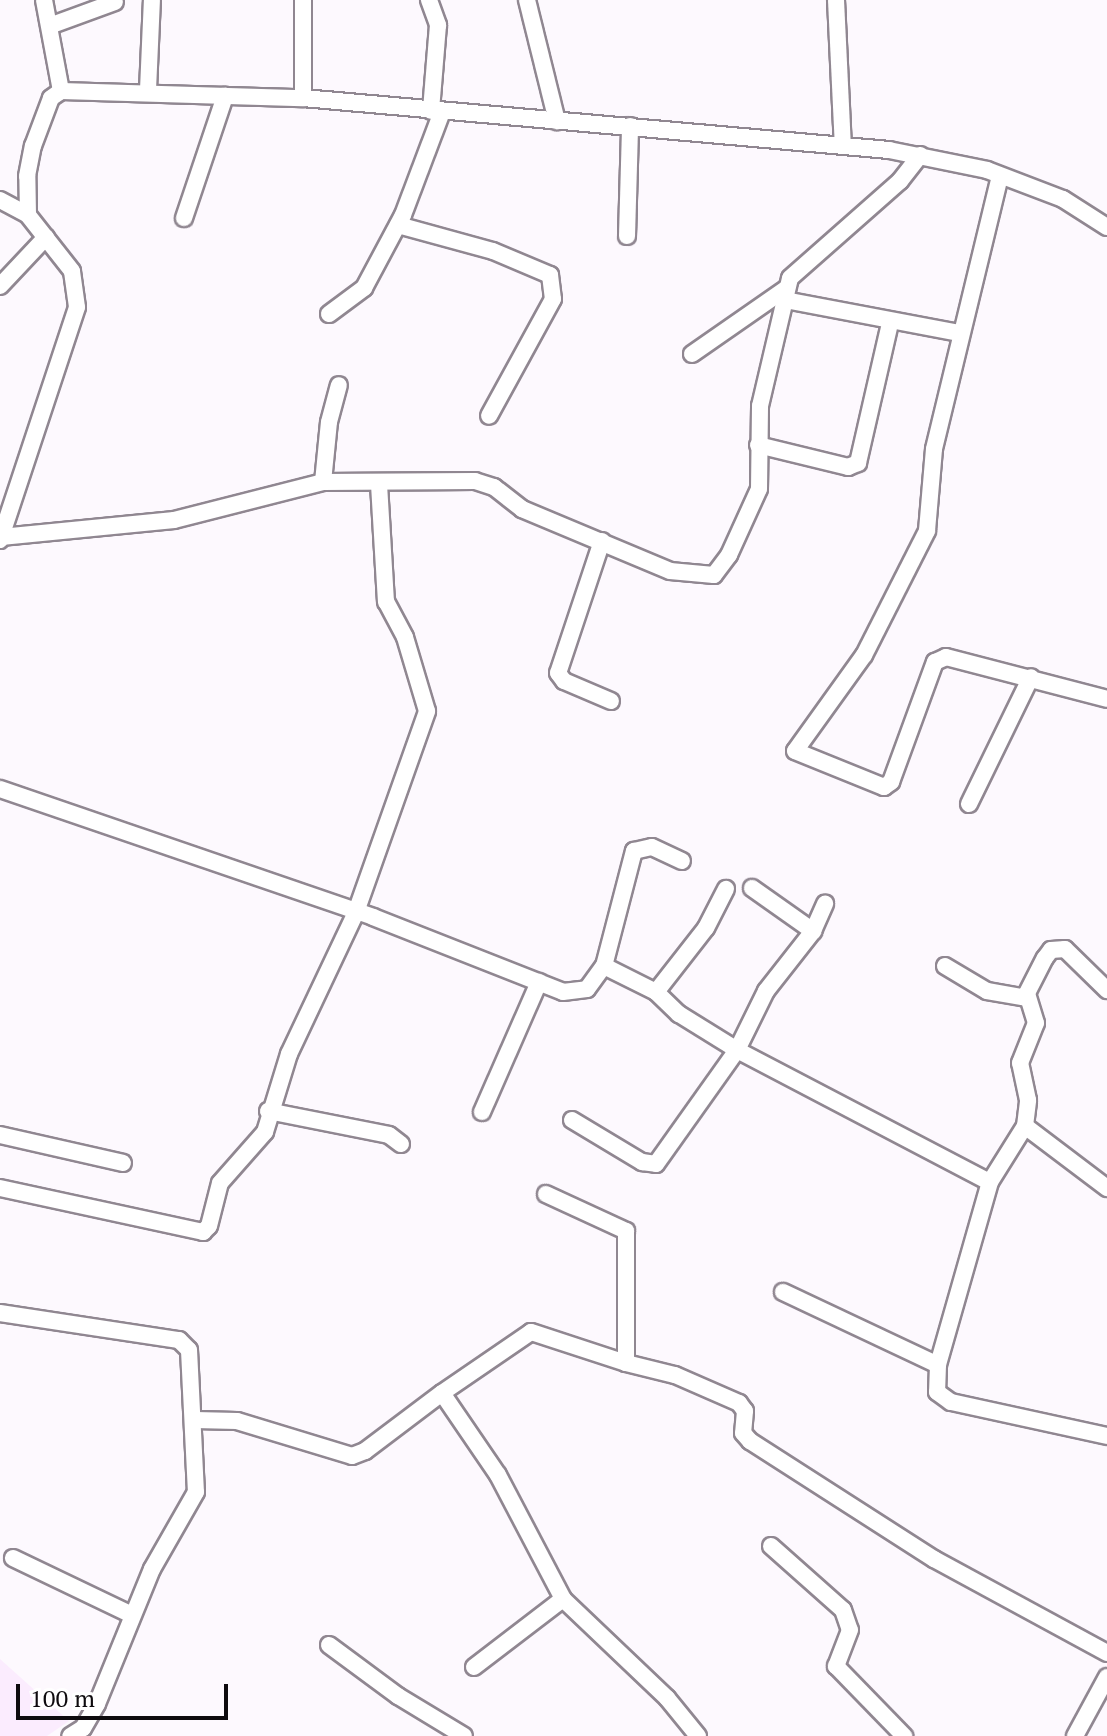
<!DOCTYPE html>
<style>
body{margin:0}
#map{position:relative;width:1107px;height:1736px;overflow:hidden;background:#fdf9fe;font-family:"PT Serif",serif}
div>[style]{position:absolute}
.built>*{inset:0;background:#fbecfe}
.roads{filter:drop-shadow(2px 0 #908791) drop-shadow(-2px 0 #908791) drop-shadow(0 2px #908791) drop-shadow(0 -2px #908791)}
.minor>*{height:16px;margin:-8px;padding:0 8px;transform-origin:8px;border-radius:8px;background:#fff}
span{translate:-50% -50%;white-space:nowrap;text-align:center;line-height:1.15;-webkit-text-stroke:6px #fff;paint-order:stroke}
.scale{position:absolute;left:16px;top:1684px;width:212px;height:36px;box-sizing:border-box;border:4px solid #0e0b0e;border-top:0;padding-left:10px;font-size:24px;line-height:28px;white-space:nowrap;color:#0e0b0e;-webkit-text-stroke:6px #fff;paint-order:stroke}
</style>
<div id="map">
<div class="built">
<div style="clip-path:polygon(0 1659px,69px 1721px,47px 1736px,0 1736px)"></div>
</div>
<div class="roads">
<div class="minor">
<div style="left:44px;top:0;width:93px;rotate:79.4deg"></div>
<div style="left:303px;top:0;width:98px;rotate:90deg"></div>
<div style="left:429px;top:0;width:27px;rotate:70deg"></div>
<div style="left:438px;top:25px;width:86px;rotate:94.7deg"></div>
<div style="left:527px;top:0;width:125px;rotate:76.1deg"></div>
<div style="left:836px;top:0;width:146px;rotate:87.3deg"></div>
<div style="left:52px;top:25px;width:67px;rotate:-20.1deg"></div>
<div style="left:148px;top:90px;width:90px;rotate:-87.5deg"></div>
<div style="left:1000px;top:176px;width:281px;rotate:103.6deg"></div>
<div style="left:934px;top:449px;width:82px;rotate:94.9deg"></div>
<div style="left:927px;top:531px;width:139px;rotate:116.9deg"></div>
<div style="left:864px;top:655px;width:118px;rotate:125.7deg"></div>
<div style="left:795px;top:751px;width:96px;rotate:22deg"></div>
<div style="left:884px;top:787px;width:9px;rotate:-36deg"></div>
<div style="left:891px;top:782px;width:128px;rotate:-69.9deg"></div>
<div style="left:935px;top:662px;width:12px;rotate:-24deg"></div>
<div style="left:946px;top:657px;width:166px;rotate:14.6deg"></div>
<div style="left:0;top:200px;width:32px;rotate:28deg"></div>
<div style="left:184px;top:218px;width:129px;rotate:-71.4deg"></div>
<div style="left:398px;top:225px;width:98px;rotate:15.3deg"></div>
<div style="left:493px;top:251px;width:62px;rotate:22.8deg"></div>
<div style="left:550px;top:275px;width:24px;rotate:83deg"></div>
<div style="left:553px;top:299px;width:133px;rotate:118.7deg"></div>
<div style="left:627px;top:236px;width:110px;rotate:-88.4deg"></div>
<div style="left:0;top:286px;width:67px;rotate:-46.8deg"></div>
<div style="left:785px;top:300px;width:178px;rotate:10.7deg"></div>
<div style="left:329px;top:314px;width:44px;rotate:-36.6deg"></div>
<div style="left:364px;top:288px;width:83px;rotate:-61.9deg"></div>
<div style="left:403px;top:215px;width:110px;rotate:-69.3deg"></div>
<div style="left:692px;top:354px;width:116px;rotate:-34.8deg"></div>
<div style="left:758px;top:445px;width:93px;rotate:13.7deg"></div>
<div style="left:848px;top:467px;width:11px;rotate:-22deg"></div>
<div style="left:858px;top:463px;width:144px;rotate:-77.1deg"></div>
<div style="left:323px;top:482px;width:60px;rotate:-84.3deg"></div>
<div style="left:329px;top:422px;width:38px;rotate:-75deg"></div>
<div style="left:1px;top:537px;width:174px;rotate:-5.6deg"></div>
<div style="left:174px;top:520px;width:154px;rotate:-14.3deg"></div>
<div style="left:323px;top:482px;width:152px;rotate:-0.4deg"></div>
<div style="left:475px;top:481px;width:20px;rotate:18deg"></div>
<div style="left:494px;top:487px;width:36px;rotate:38deg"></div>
<div style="left:522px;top:509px;width:160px;rotate:22.7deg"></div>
<div style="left:670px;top:571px;width:44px;rotate:5.2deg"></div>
<div style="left:714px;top:575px;width:25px;rotate:-53deg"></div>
<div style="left:729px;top:555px;width:72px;rotate:-65.6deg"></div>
<div style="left:759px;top:489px;width:83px;rotate:-89.3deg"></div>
<div style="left:760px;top:406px;width:131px;rotate:-76.8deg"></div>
<div style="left:790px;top:278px;width:147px;rotate:-41.4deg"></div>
<div style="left:900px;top:181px;width:33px;rotate:-52deg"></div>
<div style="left:0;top:540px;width:245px;rotate:-71.7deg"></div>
<div style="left:77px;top:307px;width:36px;rotate:-98deg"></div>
<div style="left:72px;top:271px;width:71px;rotate:-128.2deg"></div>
<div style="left:28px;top:215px;width:39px;rotate:-91deg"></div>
<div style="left:27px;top:176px;width:31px;rotate:-79deg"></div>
<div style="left:33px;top:146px;width:51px;rotate:-69.4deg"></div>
<div style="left:51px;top:98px;width:12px;rotate:-35deg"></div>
<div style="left:61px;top:91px;width:242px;rotate:1.7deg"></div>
<div style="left:303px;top:98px;width:588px;rotate:5.07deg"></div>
<div style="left:889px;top:150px;width:100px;rotate:11.5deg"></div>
<div style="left:987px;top:170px;width:81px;rotate:20.9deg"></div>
<div style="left:1063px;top:199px;width:52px;rotate:32.5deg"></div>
<div style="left:602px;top:541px;width:139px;rotate:108.4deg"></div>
<div style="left:558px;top:673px;width:10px;rotate:53deg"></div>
<div style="left:564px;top:681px;width:51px;rotate:23.1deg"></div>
<div style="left:0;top:789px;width:394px;rotate:18.9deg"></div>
<div style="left:373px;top:917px;width:204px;rotate:21.5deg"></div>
<div style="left:563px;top:992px;width:24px;rotate:-7deg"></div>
<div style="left:587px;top:989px;width:29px;rotate:-54deg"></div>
<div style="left:604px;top:966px;width:58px;rotate:26.6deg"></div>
<div style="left:656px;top:992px;width:32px;rotate:44deg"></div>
<div style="left:679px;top:1014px;width:68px;rotate:31.8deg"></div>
<div style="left:737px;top:1050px;width:285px;rotate:27.6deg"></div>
<div style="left:990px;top:1182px;width:66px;rotate:-58deg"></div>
<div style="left:1025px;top:1126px;width:103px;rotate:37.1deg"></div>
<div style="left:969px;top:804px;width:141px;rotate:-64deg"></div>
<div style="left:752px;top:888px;width:75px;rotate:35.2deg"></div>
<div style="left:604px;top:966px;width:119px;rotate:-75.4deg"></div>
<div style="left:634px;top:851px;width:18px;rotate:-13deg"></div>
<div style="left:652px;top:847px;width:33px;rotate:25deg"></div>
<div style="left:945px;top:966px;width:49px;rotate:30.8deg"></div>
<div style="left:987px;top:991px;width:40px;rotate:10deg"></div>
<div style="left:656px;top:992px;width:81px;rotate:-52deg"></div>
<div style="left:706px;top:928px;width:44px;rotate:-62.9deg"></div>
<div style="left:268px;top:1111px;width:123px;rotate:11.2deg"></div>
<div style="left:389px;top:1135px;width:15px;rotate:37deg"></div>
<div style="left:482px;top:1112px;width:142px;rotate:-66.3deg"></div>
<div style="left:572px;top:1120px;width:82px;rotate:31deg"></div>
<div style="left:642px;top:1162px;width:14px;rotate:8deg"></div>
<div style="left:656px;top:1164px;width:140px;rotate:-54.6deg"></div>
<div style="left:737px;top:1050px;width:66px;rotate:-63.8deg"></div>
<div style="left:766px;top:991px;width:76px;rotate:-51.9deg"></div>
<div style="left:813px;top:931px;width:30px;rotate:-66deg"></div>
<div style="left:1025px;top:1126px;width:26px;rotate:-83deg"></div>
<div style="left:1028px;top:1100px;width:38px;rotate:-102deg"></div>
<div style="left:1020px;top:1063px;width:43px;rotate:-68.2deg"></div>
<div style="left:1036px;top:1023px;width:31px;rotate:-107deg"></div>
<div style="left:1027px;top:993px;width:39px;rotate:-63deg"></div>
<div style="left:1045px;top:958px;width:10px;rotate:-53deg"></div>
<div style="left:1051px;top:950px;width:14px;rotate:-4deg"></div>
<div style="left:1065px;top:949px;width:59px;rotate:44.3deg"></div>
<div style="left:0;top:1135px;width:126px;rotate:12.8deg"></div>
<div style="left:990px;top:1182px;width:190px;rotate:105.9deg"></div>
<div style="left:938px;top:1365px;width:27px;rotate:92deg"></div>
<div style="left:937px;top:1392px;width:17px;rotate:36deg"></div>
<div style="left:951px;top:1402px;width:160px;rotate:12.3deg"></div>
<div style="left:0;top:1188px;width:208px;rotate:12.2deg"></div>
<div style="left:203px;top:1232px;width:8px;rotate:-45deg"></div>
<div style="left:209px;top:1226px;width:44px;rotate:-75.7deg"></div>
<div style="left:220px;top:1183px;width:68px;rotate:-48.6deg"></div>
<div style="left:265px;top:1132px;width:82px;rotate:-72.9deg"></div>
<div style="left:289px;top:1054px;width:157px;rotate:-64.7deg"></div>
<div style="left:356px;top:912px;width:213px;rotate:-70.5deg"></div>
<div style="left:427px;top:711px;width:77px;rotate:-106.6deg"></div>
<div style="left:405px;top:637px;width:40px;rotate:-118deg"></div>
<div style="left:386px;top:602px;width:119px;rotate:-93.4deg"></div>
<div style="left:546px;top:1194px;width:88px;rotate:24.8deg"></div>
<div style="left:626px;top:1231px;width:132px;rotate:90deg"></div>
<div style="left:626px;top:1363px;width:100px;rotate:-161.9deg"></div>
<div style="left:531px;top:1332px;width:108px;rotate:145.6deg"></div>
<div style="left:442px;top:1393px;width:99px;rotate:55.7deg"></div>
<div style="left:498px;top:1475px;width:140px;rotate:62.3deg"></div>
<div style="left:783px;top:1292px;width:171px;rotate:25.2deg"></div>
<div style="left:0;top:1313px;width:181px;rotate:8.6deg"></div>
<div style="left:179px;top:1340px;width:14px;rotate:45deg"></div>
<div style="left:189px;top:1350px;width:142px;rotate:87.2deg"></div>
<div style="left:196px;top:1492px;width:89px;rotate:119.7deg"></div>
<div style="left:152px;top:1569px;width:146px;rotate:112.2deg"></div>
<div style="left:97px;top:1704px;width:28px;rotate:120deg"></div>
<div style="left:83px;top:1728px;width:15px;rotate:148deg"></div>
<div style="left:626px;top:1363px;width:50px;rotate:13.8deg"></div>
<div style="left:675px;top:1375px;width:70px;rotate:23.6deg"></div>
<div style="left:739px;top:1403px;width:10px;rotate:53deg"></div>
<div style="left:745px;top:1411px;width:22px;rotate:95deg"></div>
<div style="left:743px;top:1433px;width:11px;rotate:49deg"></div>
<div style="left:750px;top:1441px;width:219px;rotate:32.7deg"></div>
<div style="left:934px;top:1559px;width:197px;rotate:28.5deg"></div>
<div style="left:195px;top:1420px;width:42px;rotate:1.4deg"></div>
<div style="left:237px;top:1421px;width:120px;rotate:16.9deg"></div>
<div style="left:352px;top:1456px;width:14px;rotate:-21deg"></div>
<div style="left:365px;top:1451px;width:96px;rotate:-37deg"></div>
<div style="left:771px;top:1546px;width:96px;rotate:41.6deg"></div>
<div style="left:843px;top:1610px;width:21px;rotate:71deg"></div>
<div style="left:850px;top:1630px;width:39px;rotate:111deg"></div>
<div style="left:836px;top:1666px;width:98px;rotate:45.8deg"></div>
<div style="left:13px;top:1558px;width:132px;rotate:25.6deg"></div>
<div style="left:329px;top:1645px;width:86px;rotate:36.5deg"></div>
<div style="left:398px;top:1696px;width:77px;rotate:31.2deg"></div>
<div style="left:474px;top:1667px;width:112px;rotate:-37.4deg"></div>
<div style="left:563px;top:1599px;width:144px;rotate:43.6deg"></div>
<div style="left:667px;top:1698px;width:49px;rotate:50.8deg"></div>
<div style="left:1075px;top:1736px;width:67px;rotate:-61.5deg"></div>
</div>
</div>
<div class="scale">100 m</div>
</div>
